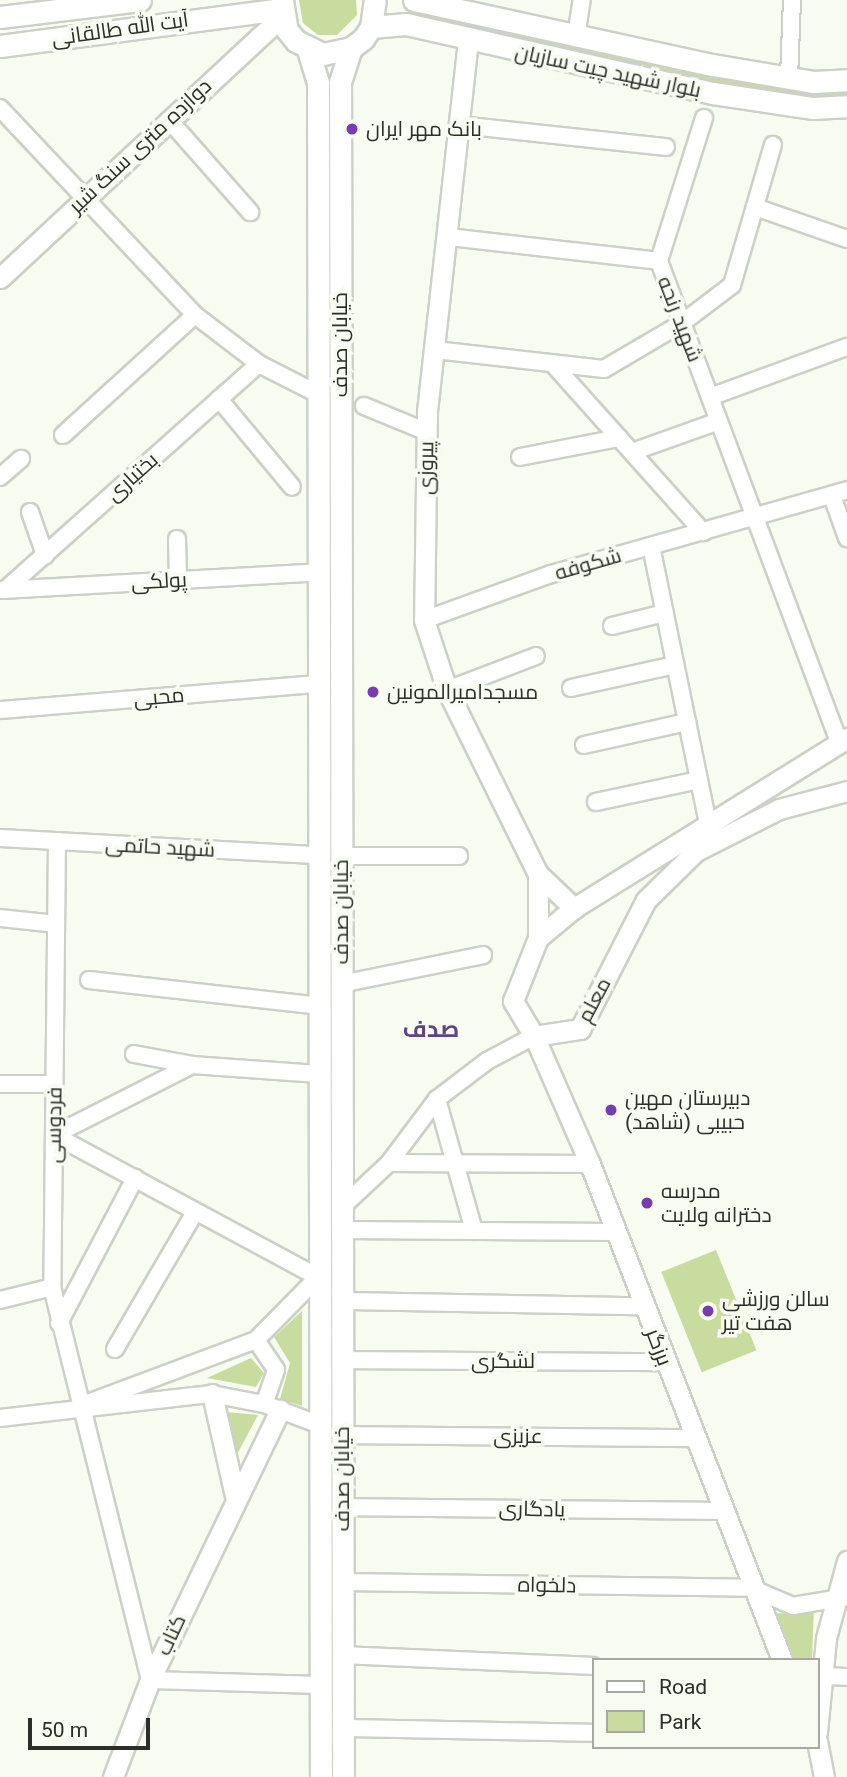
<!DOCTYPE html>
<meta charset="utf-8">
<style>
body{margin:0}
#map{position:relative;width:847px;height:1777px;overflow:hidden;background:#f7fbf0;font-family:Roboto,Cairo,sans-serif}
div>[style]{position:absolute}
.green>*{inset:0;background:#c7dc9e;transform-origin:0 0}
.roads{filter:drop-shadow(2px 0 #ccd0c6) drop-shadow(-2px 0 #ccd0c6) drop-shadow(0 2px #ccd0c6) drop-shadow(0 -2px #ccd0c6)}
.minor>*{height:16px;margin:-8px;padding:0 8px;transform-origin:8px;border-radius:8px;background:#fff}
.tertiary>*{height:19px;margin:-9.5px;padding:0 9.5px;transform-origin:9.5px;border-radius:9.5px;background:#fff}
.secondary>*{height:21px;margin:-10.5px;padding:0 10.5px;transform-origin:10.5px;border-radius:10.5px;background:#fff}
.dots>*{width:19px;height:19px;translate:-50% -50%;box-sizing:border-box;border:4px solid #f7fbf0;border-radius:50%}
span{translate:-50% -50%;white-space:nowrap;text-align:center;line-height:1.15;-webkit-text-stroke:7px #f7fbf0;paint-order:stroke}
.street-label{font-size:21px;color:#2c2e2a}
.poi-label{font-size:21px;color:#2c2e2a}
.left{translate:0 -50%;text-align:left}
.neighbourhood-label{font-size:23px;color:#614582;font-weight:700}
.legend{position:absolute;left:592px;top:1658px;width:228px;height:91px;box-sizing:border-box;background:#f7fbf0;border:2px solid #a6a9a1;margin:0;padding:9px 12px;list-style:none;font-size:21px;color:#2c2e2a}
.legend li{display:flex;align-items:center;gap:14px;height:35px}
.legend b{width:35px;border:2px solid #a6a9a1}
.scale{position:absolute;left:28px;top:1718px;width:122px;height:32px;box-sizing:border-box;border:4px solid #2c2e2a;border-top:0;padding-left:9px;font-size:21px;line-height:24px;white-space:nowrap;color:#2c2e2a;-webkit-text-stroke:5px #f7fbf0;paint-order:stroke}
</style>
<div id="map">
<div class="green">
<div style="clip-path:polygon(299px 0,356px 0,357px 15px,337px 35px,318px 35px,303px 23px)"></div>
<div style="clip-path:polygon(429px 12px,751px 84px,797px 92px,847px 92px,847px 99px,766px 93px,428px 20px)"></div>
<div style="left:716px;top:1250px;width:108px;height:59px;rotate:68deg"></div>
<div style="clip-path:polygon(302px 1311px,302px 1406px,280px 1399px,290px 1363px,274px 1337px)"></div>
<div style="clip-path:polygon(251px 1358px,264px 1373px,256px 1387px,207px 1378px)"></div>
<div style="clip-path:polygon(226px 1412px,258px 1415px,234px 1460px,232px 1433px)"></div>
<div style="clip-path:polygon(814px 1606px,812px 1660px,795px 1660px,775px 1613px,795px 1614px)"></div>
</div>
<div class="roads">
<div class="minor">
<div style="left:576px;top:36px;width:36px;rotate:-81deg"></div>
<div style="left:789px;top:78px;width:78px;rotate:-87.8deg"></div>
<div style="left:0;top:108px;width:284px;rotate:46.7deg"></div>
<div style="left:195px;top:315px;width:81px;rotate:37.4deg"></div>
<div style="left:259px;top:364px;width:66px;rotate:27deg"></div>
<div style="left:704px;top:118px;width:150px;rotate:107.5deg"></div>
<div style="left:659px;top:261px;width:514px;rotate:69.48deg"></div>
<div style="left:169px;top:120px;width:123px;rotate:48.6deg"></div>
<div style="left:460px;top:125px;width:207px;rotate:6.1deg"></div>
<div style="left:755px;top:207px;width:97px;rotate:19.2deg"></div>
<div style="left:449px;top:237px;width:211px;rotate:6.5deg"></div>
<div style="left:435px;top:350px;width:170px;rotate:6.4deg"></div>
<div style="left:604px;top:369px;width:91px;rotate:-30.5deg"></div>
<div style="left:682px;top:323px;width:63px;rotate:-37.2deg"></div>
<div style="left:732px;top:285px;width:146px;rotate:-73.7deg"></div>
<div style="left:552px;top:363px;width:227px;rotate:48.2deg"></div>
<div style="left:710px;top:397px;width:146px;rotate:-20.1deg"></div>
<div style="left:219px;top:399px;width:114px;rotate:50.3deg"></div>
<div style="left:364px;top:406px;width:68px;rotate:22.4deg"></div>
<div style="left:63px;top:435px;width:178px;rotate:-42.3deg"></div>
<div style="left:632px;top:452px;width:92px;rotate:-19.6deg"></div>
<div style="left:520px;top:457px;width:101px;rotate:-10.9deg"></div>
<div style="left:0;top:477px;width:28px;rotate:-41deg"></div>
<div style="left:832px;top:496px;width:45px;rotate:70.3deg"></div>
<div style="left:30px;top:512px;width:46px;rotate:70.8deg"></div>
<div style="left:177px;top:539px;width:41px;rotate:88.6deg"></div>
<div style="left:651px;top:546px;width:283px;rotate:78.4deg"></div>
<div style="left:2px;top:590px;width:318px;rotate:-3.2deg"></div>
<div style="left:5px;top:590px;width:340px;rotate:-41.7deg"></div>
<div style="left:424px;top:620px;width:135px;rotate:-19.9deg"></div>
<div style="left:551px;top:574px;width:308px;rotate:-15.8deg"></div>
<div style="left:612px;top:626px;width:54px;rotate:-14deg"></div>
<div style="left:571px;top:688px;width:107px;rotate:-12.5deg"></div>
<div style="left:447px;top:690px;width:95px;rotate:-20.9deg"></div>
<div style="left:0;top:710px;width:320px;rotate:-4.7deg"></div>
<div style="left:584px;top:745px;width:106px;rotate:-12.6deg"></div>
<div style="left:596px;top:802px;width:105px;rotate:-12.1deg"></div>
<div style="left:0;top:838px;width:319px;rotate:3.1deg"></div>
<div style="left:57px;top:841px;width:446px;rotate:90.6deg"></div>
<div style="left:52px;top:1287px;width:405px;rotate:76deg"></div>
<div style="left:150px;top:1680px;width:170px;rotate:1.7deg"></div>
<div style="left:341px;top:856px;width:118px"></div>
<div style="left:0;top:918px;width:56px;rotate:6.1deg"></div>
<div style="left:89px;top:980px;width:231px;rotate:6.4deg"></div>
<div style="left:341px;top:984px;width:145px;rotate:-11.5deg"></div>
<div style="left:134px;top:1054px;width:59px;rotate:10.7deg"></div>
<div style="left:0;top:1084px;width:54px"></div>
<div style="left:437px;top:1099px;width:137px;rotate:74.3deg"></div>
<div style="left:54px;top:1135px;width:300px;rotate:28.3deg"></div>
<div style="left:318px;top:1277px;width:88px;rotate:134.5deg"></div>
<div style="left:256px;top:1340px;width:186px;rotate:159.5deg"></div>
<div style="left:54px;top:1135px;width:155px;rotate:-26.9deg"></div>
<div style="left:192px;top:1065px;width:127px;rotate:4.1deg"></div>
<div style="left:389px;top:1163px;width:201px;rotate:0.3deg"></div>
<div style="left:342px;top:1207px;width:64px;rotate:-43.1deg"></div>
<div style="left:389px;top:1163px;width:80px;rotate:-53.1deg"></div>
<div style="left:437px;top:1099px;width:63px;rotate:-37.2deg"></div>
<div style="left:487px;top:1061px;width:53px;rotate:-28deg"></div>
<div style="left:342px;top:1230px;width:274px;rotate:0.4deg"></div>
<div style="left:0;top:1300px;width:54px;rotate:-14deg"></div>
<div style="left:342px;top:1301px;width:301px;rotate:1deg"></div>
<div style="left:59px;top:1323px;width:164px;rotate:-62.3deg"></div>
<div style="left:256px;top:1340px;width:36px;rotate:56deg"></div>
<div style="left:276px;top:1370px;width:36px;rotate:109deg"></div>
<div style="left:115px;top:1349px;width:156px;rotate:-59.7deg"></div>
<div style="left:342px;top:1360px;width:323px;rotate:0.4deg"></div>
<div style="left:0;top:1418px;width:213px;rotate:-6.5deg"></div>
<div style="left:212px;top:1394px;width:53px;rotate:10.9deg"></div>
<div style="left:264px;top:1404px;width:60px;rotate:20.6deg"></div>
<div style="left:342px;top:1435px;width:351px;rotate:0.5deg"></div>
<div style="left:342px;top:1507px;width:379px;rotate:0.6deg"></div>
<div style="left:342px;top:1582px;width:409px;rotate:0.8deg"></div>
<div style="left:751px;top:1588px;width:46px;rotate:23.2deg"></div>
<div style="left:793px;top:1606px;width:54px;rotate:-9.6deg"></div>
<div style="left:343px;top:1655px;width:250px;rotate:2.5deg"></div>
<div style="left:822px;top:1676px;width:25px;rotate:2deg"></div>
<div style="left:343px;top:1728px;width:250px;rotate:1.1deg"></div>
</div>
<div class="tertiary">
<div style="left:468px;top:40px;width:374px;rotate:96.3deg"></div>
<div style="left:427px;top:412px;width:208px;rotate:90.8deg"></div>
<div style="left:424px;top:620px;width:74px;rotate:71.8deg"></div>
<div style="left:447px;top:690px;width:205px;rotate:63.7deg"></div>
<div style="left:538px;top:874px;width:50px;rotate:43.4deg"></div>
<div style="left:0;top:278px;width:385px;rotate:-42.9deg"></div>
<div style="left:538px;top:938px;width:64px;rotate:-90deg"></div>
<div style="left:534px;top:1036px;width:47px;rotate:-8.7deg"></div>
<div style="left:580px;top:1029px;width:145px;rotate:-62.9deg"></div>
<div style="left:646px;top:900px;width:70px;rotate:-44.4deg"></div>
<div style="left:696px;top:851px;width:93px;rotate:-26.8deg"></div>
<div style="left:779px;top:809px;width:70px;rotate:-14.8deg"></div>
<div style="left:212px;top:1394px;width:105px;rotate:77.3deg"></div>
<div style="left:782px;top:1660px;width:532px;rotate:-111.16deg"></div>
<div style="left:590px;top:1164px;width:140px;rotate:-113.6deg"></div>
<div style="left:534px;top:1036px;width:41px;rotate:-121deg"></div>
<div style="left:513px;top:1001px;width:68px;rotate:-68.4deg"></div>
<div style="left:538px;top:938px;width:47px;rotate:-39.8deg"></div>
<div style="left:574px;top:908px;width:322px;rotate:-31.9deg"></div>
<div style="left:817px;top:1732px;width:94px;rotate:-84.5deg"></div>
<div style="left:826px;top:1638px;width:80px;rotate:-74.7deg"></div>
<div style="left:817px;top:1741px;width:37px;rotate:79deg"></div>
<div style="left:113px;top:1777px;width:104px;rotate:-69.1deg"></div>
<div style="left:150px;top:1680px;width:300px;rotate:-64.3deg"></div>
</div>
<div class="secondary">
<div style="left:282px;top:0;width:30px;rotate:81deg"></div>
<div style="left:287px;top:30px;width:14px;rotate:51deg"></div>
<div style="left:296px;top:41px;width:30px;rotate:26deg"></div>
<div style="left:323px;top:54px;width:29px;rotate:-12deg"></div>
<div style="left:351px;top:48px;width:15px;rotate:-37deg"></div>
<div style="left:363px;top:39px;width:14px;rotate:-56deg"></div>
<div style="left:371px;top:27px;width:27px;rotate:-82deg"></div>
<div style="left:414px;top:0;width:306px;rotate:12.3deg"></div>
<div style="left:713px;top:65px;width:101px;rotate:9.6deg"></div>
<div style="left:813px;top:82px;width:34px;rotate:-3deg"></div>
<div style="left:0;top:17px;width:141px;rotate:-6.9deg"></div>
<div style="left:371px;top:27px;width:35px;rotate:-5deg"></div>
<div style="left:406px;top:24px;width:315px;rotate:12.7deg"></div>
<div style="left:713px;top:93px;width:100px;rotate:8.6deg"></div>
<div style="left:812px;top:108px;width:35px;rotate:-3deg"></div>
<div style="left:0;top:46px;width:283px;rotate:-7.5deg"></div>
<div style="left:308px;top:50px;width:34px;rotate:73deg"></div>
<div style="left:318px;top:82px;width:1695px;rotate:89.9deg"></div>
<div style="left:343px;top:1777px;width:1695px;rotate:-90.1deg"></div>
<div style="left:340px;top:82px;width:36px;rotate:-72deg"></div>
</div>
</div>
<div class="dots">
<div style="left:352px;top:129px;background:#783cb2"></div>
<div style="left:373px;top:692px;background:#783cb2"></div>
<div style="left:611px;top:1110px;background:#783cb2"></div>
<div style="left:647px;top:1203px;background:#783cb2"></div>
<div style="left:708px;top:1311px;background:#783cb2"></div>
</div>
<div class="street-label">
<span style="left:120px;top:29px;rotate:-8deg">آیت الله طالقانی</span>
<span style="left:608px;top:71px;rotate:12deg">بلوار شهید چیت سازیان</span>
<span style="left:140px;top:146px;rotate:-43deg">دوازده متری سنگ شیر</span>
<span style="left:680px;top:319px;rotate:69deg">شهید رنجه</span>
<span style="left:340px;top:345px;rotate:-90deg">خیابان صدف</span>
<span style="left:426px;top:468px;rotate:-89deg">پیروزی</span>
<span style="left:132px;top:477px;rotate:-42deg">بختیاری</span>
<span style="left:588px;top:564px;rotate:-16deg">شکوفه</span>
<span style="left:159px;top:581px;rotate:-3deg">پولکی</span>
<span style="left:159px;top:697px;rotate:-5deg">محبی</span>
<span style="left:160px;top:847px;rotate:3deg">شهید حاتمی</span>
<span style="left:341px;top:912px;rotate:-90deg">خیابان صدف</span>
<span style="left:594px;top:1000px;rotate:-62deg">معلم</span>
<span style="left:54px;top:1125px;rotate:-89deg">فردوسی</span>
<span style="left:659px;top:1347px;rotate:69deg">برزگر</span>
<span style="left:503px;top:1361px">لشگری</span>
<span style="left:518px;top:1436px">عزیزی</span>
<span style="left:342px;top:1479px;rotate:-90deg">خیابان صدف</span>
<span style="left:532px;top:1509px;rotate:1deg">یادگاری</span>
<span style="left:547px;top:1585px;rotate:1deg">دلخواه</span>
<span style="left:171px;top:1635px;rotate:-65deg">کتاب</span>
</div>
<div class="poi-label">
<span class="left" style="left:366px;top:129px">بانک مهر ایران</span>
<span class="left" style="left:387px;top:692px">مسجدامیرالمونین</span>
<span class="left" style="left:625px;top:1110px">دبیرستان مهین<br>حبیبی (شاهد)</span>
<span class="left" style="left:661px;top:1203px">مدرسه<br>دخترانه ولایت</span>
<span class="left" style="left:722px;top:1311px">سالن ورزشی<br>هفت تیر</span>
</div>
<div class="neighbourhood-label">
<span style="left:431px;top:1030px">صدف</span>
</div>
<ul class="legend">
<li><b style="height:9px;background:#fff"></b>Road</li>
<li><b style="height:19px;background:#c7dc9e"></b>Park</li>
</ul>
<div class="scale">50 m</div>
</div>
